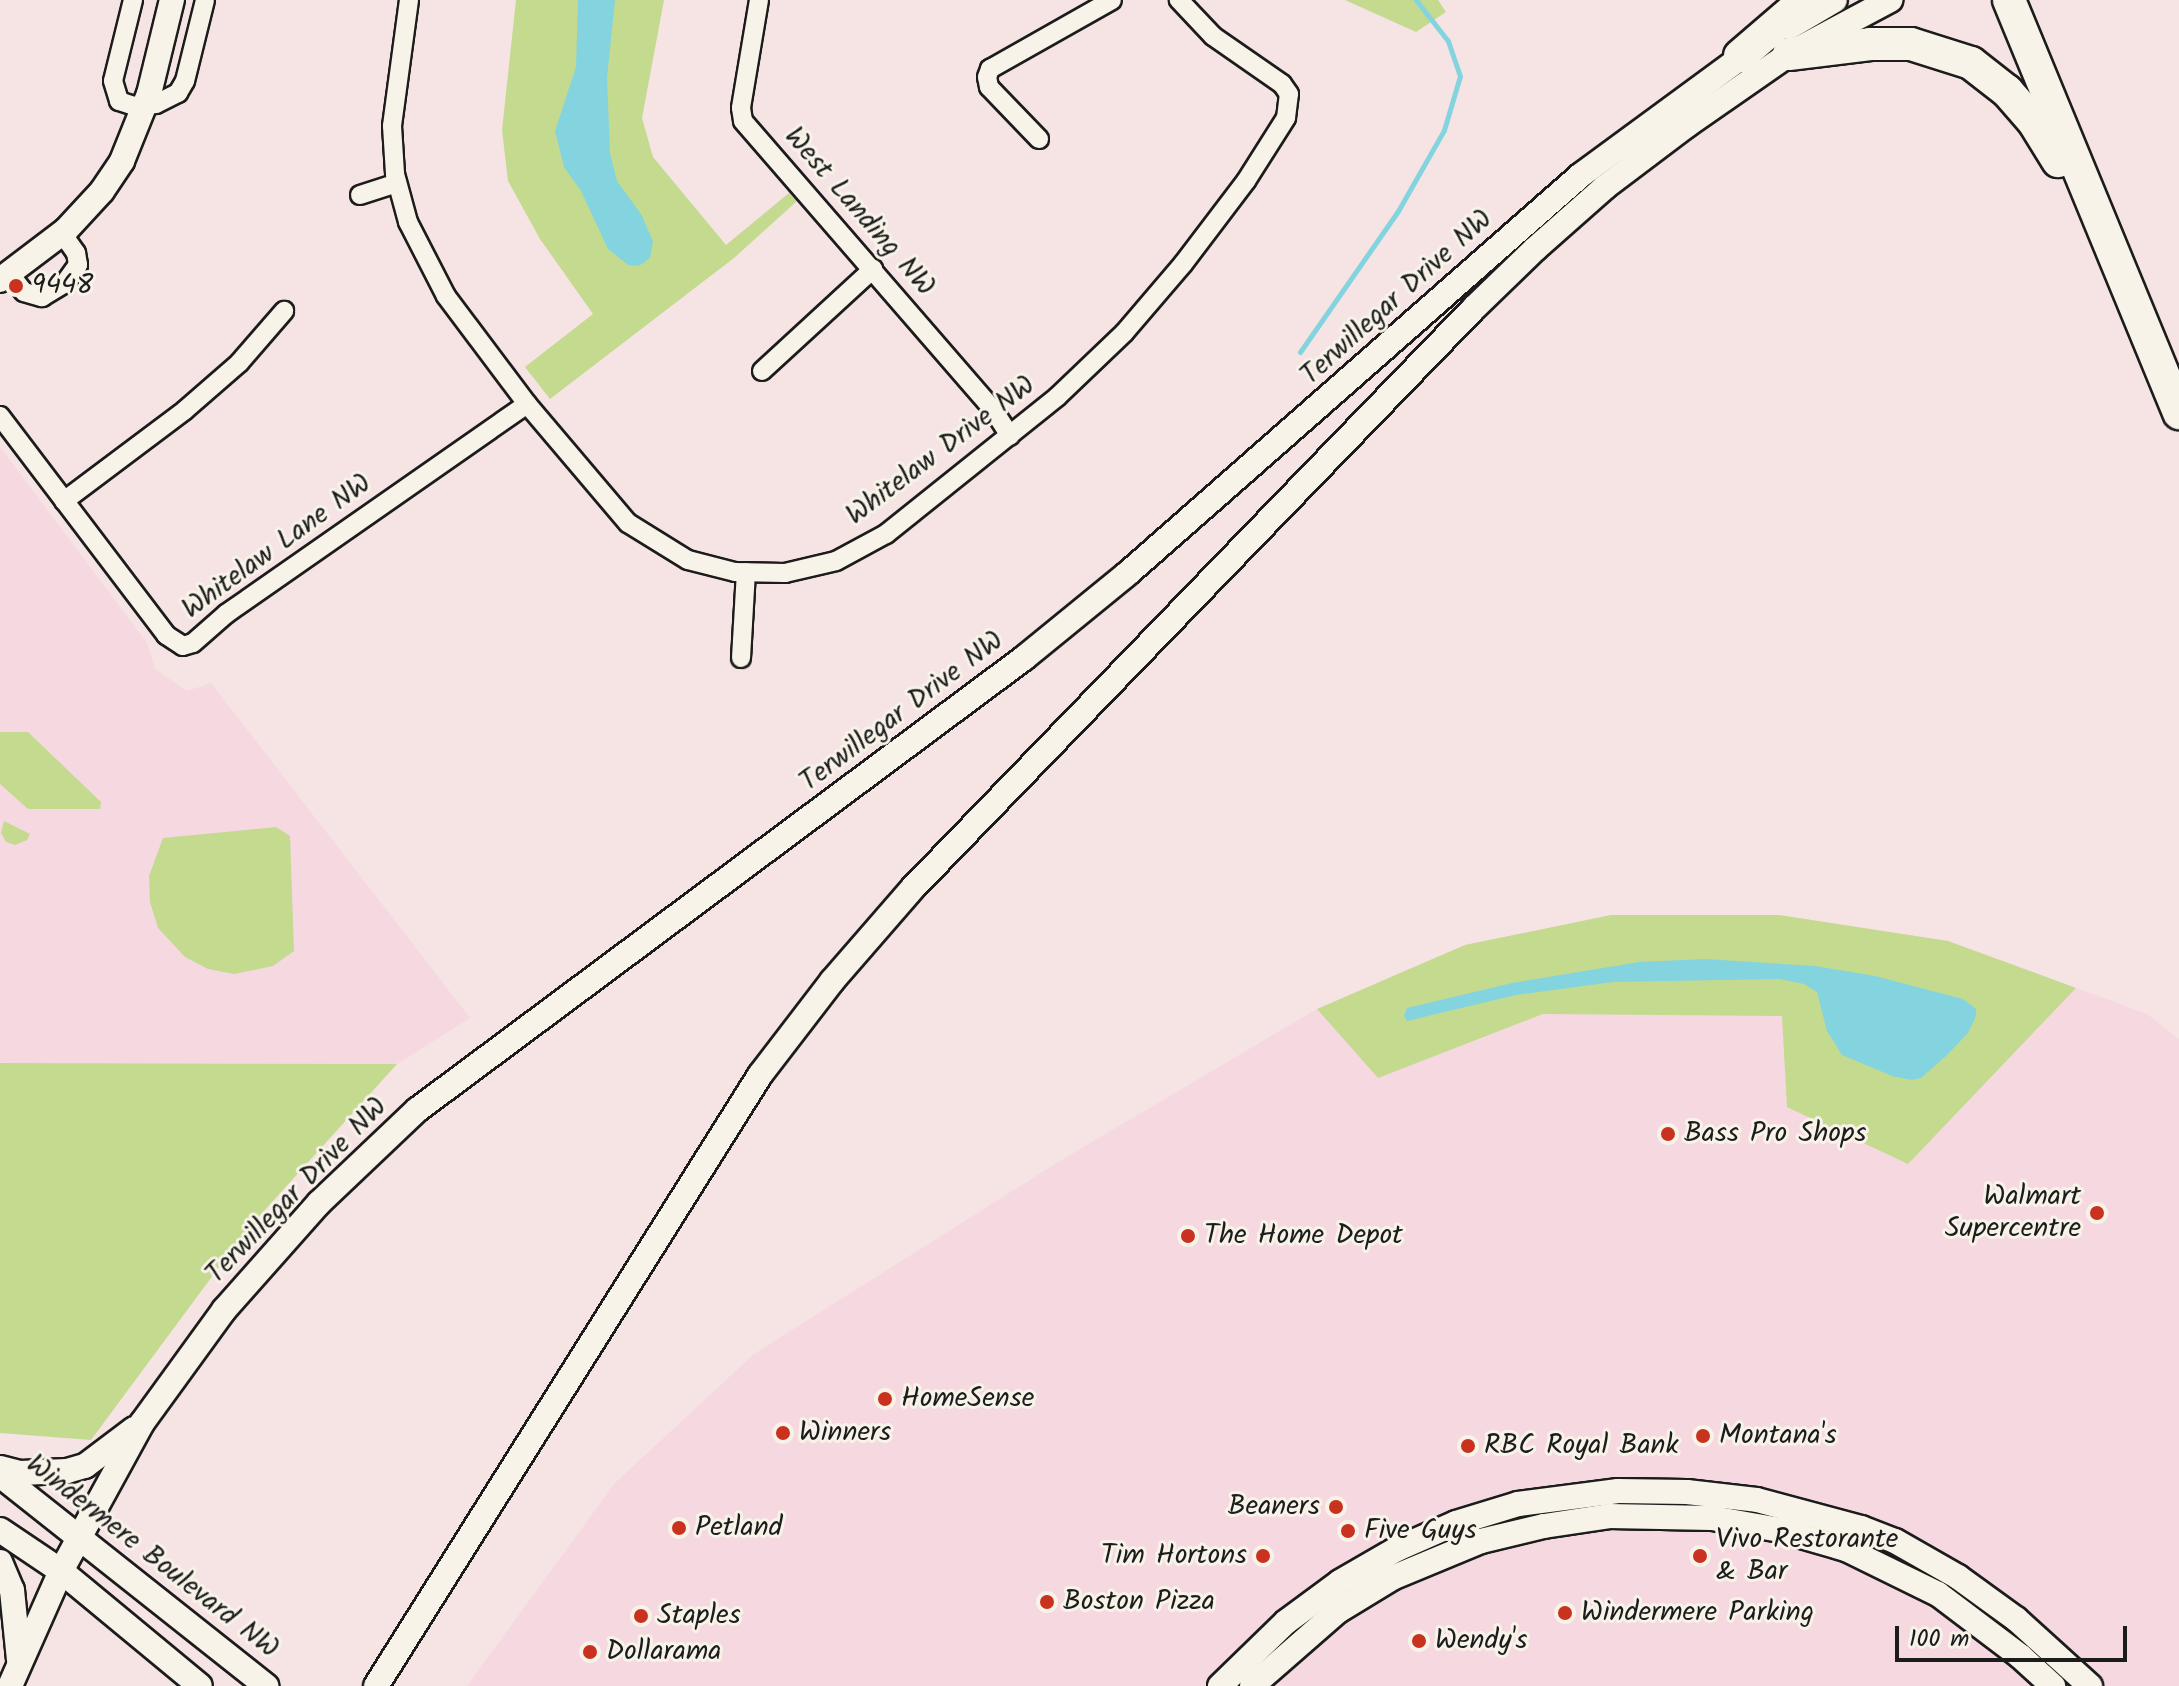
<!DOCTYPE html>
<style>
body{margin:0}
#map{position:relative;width:2179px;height:1686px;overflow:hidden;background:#f6e3e4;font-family:Kalam,sans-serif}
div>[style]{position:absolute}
.built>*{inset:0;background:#f6d8e1}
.green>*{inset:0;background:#c4da8f}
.water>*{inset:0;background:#84d4e0}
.stream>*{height:5px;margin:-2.5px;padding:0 2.5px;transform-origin:2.5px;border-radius:2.5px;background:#84d4e0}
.roads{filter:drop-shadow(2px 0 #1c1c1c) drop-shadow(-2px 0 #1c1c1c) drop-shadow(0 2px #1c1c1c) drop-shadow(0 -2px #1c1c1c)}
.street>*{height:18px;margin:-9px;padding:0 9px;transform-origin:9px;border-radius:9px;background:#f7f3e8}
.secondary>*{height:24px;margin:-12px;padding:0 12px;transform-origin:12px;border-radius:12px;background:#f7f3e8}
.highway>*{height:32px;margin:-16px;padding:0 16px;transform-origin:16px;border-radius:16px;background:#f7f3e8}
.dots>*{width:22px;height:22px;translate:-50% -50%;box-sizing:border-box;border:4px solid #f7f3e8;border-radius:50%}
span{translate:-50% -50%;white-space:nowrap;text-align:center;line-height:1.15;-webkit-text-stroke:6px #f7f3e8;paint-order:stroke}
.street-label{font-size:28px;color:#1c1c1c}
.poi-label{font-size:28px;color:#1c1c1c}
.left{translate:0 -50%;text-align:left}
.right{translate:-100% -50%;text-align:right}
.scale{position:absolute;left:1895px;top:1626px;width:232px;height:36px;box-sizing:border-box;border:4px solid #1c1c1c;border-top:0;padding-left:10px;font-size:24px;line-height:28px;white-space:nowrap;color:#1c1c1c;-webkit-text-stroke:6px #f7f3e8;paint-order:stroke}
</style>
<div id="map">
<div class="built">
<div style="clip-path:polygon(0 447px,147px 643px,155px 669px,187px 691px,211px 683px,470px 1018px,397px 1064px,0 1063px)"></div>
<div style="clip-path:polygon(1611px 915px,1779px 915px,1948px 941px,2147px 1014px,2179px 1039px,2179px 1686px,467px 1686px,615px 1483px,754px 1354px,1060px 1161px,1317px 1009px,1465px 945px)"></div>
</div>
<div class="green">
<div style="clip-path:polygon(516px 0,664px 0,642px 118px,653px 157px,726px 245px,789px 193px,797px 201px,734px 258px,550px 399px,525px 367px,593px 314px,540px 239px,508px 181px,502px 130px)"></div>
<div style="clip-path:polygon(1345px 0,1438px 0,1446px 12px,1416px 32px)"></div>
<div style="clip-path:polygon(28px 732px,101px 802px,100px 809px,28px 809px,0 784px,0 732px)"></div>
<div style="clip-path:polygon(4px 821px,30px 834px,27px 840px,15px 845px,6px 842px,1px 833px)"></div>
<div style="clip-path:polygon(276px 827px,290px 836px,294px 951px,273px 966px,234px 974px,208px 969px,185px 957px,158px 928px,150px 902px,149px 876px,163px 838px)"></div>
<div style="clip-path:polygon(1611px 915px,1779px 915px,1948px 941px,2076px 988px,1908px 1164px,1787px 1107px,1782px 1016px,1543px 1014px,1378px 1078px,1317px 1009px,1465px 945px)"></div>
<div style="clip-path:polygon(0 1063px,397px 1064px,245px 1232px,91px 1440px,0 1433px)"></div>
</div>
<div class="water">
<div style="clip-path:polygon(578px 0,615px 0,607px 78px,610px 153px,617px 181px,641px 214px,653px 241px,650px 258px,639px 266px,628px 265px,608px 249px,581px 191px,564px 167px,555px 131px,576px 67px)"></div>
<div style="clip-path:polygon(1705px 959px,1815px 966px,1875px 976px,1963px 999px,1976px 1009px,1976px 1016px,1968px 1033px,1946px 1056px,1921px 1078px,1912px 1080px,1892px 1076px,1842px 1055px,1827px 1031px,1817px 992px,1804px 984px,1780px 979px,1613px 982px,1516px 995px,1407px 1021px,1404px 1016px,1407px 1008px,1512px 983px,1639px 962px)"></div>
</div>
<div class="stream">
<div style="left:1300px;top:352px;width:172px;rotate:-55.2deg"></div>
<div style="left:1398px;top:211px;width:93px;rotate:-60.4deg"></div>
<div style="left:1444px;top:130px;width:56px;rotate:-73.5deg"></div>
<div style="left:1460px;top:76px;width:37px;rotate:-109deg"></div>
<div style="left:1448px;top:41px;width:52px;rotate:-128deg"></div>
</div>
<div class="roads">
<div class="street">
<div style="left:133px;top:0;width:83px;rotate:103.9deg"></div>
<div style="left:113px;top:81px;width:21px;rotate:73deg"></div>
<div style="left:119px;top:101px;width:16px;rotate:18deg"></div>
<div style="left:134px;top:106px;width:22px;rotate:-5deg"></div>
<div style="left:156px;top:104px;width:25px;rotate:-27deg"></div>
<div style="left:178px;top:93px;width:14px;rotate:-60deg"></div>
<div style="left:185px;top:81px;width:83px;rotate:-76.1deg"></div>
<div style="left:409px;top:0;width:127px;rotate:97.7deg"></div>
<div style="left:392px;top:126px;width:48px;rotate:86.4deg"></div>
<div style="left:395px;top:174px;width:50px;rotate:74.8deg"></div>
<div style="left:408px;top:222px;width:83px;rotate:62.8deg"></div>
<div style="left:446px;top:296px;width:135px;rotate:53.1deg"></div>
<div style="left:527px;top:404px;width:156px;rotate:49.7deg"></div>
<div style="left:628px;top:523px;width:70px;rotate:31.7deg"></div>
<div style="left:688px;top:560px;width:49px;rotate:14.3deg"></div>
<div style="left:735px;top:572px;width:50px;rotate:1.1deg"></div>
<div style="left:785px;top:573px;width:52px;rotate:-13.2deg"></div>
<div style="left:836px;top:561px;width:57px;rotate:-28.4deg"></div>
<div style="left:886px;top:534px;width:219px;rotate:-38.7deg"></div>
<div style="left:1057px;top:397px;width:93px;rotate:-43.7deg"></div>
<div style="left:1124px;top:333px;width:91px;rotate:-49.5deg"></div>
<div style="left:1183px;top:264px;width:104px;rotate:-52.8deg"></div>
<div style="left:1246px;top:181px;width:75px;rotate:-57.6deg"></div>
<div style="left:1286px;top:118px;width:24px;rotate:-83deg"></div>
<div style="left:1289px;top:94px;width:12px;rotate:-125deg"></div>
<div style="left:1282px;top:84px;width:84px;rotate:-145.2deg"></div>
<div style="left:1213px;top:36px;width:50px;rotate:-133.4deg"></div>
<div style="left:759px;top:0;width:109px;rotate:99.5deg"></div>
<div style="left:741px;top:108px;width:13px;rotate:81deg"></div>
<div style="left:743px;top:121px;width:380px;rotate:49.1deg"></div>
<div style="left:992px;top:408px;width:33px;rotate:57deg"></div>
<div style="left:1039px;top:139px;width:72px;rotate:-133.9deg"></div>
<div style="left:989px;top:87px;width:10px;rotate:-101deg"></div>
<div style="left:987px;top:77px;width:9px;rotate:-69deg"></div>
<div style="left:990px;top:69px;width:140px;rotate:-29.5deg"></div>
<div style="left:360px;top:195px;width:39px;rotate:-18deg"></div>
<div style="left:9px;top:273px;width:24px;rotate:52deg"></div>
<div style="left:24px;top:292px;width:19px;rotate:16deg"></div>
<div style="left:42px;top:297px;width:26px;rotate:-31deg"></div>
<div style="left:64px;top:284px;width:24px;rotate:-54deg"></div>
<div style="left:78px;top:265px;width:12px;rotate:-99deg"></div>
<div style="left:76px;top:253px;width:24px;rotate:-125deg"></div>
<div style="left:762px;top:371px;width:151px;rotate:-42.6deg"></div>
<div style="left:0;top:416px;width:275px;rotate:52.8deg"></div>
<div style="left:166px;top:635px;width:20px;rotate:33deg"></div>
<div style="left:183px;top:646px;width:10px;rotate:-17deg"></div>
<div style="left:193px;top:643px;width:44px;rotate:-41.3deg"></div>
<div style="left:226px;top:614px;width:367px;rotate:-34.9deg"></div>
<div style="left:64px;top:501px;width:151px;rotate:-36.9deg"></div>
<div style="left:185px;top:410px;width:72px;rotate:-41deg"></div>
<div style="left:239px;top:363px;width:69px;rotate:-49.1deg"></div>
<div style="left:741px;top:658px;width:86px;rotate:-86.7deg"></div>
</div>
<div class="secondary">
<div style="left:1789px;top:27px;width:53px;rotate:-30.4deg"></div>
<div style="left:0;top:280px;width:83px;rotate:-37.1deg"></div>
<div style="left:66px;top:230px;width:53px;rotate:-47.3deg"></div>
<div style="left:102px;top:191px;width:36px;rotate:-56deg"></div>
<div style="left:122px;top:161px;width:72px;rotate:-68.1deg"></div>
<div style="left:149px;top:94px;width:97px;rotate:-76.3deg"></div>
<div style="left:0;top:1468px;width:21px;rotate:14deg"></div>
<div style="left:20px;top:1473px;width:47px;rotate:-2.4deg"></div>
<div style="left:67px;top:1471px;width:19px;rotate:-16deg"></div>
<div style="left:85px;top:1466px;width:61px;rotate:-37.1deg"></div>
<div style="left:0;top:1475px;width:340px;rotate:38.4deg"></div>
<div style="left:0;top:1530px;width:73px;rotate:33.9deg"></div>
<div style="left:61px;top:1571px;width:180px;rotate:39.6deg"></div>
<div style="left:0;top:1562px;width:30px;rotate:67deg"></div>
<div style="left:12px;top:1590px;width:70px;rotate:84.3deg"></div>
<div style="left:10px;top:1686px;width:126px;rotate:-66.1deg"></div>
<div style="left:61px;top:1571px;width:169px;rotate:-61.3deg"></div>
<div style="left:142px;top:1423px;width:140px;rotate:-54deg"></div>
<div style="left:224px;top:1310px;width:143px;rotate:-48.4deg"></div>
<div style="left:319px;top:1203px;width:135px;rotate:-43.5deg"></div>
<div style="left:417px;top:1110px;width:757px;rotate:-36.67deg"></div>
<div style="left:1024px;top:658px;width:133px;rotate:-39.2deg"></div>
<div style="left:1127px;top:574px;width:604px;rotate:-41.31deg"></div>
<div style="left:1581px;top:175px;width:215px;rotate:-36.3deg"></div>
<div style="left:376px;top:1686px;width:722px;rotate:-57.85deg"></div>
<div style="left:760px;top:1075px;width:118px;rotate:-52.5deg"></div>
<div style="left:832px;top:981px;width:121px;rotate:-49deg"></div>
<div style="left:911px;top:890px;width:810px;rotate:-45.95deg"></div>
<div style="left:1474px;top:308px;width:85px;rotate:-44deg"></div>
<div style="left:1535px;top:249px;width:94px;rotate:-41.5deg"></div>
<div style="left:1605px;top:187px;width:103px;rotate:-37.1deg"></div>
<div style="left:1687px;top:125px;width:124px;rotate:-34.8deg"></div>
<div style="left:1789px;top:54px;width:115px;rotate:-28.1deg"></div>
<div style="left:1220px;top:1686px;width:92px;rotate:-44.1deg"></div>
<div style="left:1286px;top:1622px;width:67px;rotate:-36.5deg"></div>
<div style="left:1340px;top:1582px;width:66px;rotate:-30.1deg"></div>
<div style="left:1397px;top:1549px;width:64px;rotate:-23.8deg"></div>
<div style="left:1456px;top:1523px;width:65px;rotate:-17deg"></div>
<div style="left:1518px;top:1504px;width:101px;rotate:-7.4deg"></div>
<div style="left:1618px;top:1491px;width:69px;rotate:0.8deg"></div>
<div style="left:1687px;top:1492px;width:70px;rotate:6.5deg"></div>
<div style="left:1757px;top:1500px;width:108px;rotate:15.1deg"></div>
<div style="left:1861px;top:1528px;width:36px;rotate:21deg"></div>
<div style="left:1895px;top:1541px;width:73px;rotate:29.7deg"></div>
<div style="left:1958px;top:1577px;width:72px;rotate:35.9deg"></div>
<div style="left:2016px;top:1619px;width:100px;rotate:42.2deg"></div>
<div style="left:1252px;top:1686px;width:114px;rotate:-41.1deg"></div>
<div style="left:1338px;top:1611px;width:63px;rotate:-31.4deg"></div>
<div style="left:1392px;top:1578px;width:96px;rotate:-22.6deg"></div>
<div style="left:1481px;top:1541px;width:65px;rotate:-13.4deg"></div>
<div style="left:1544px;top:1526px;width:66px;rotate:-8.7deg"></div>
<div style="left:1609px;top:1516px;width:103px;rotate:1.1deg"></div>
<div style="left:1712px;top:1518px;width:69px;rotate:10deg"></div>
<div style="left:1780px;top:1530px;width:69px;rotate:16.1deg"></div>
<div style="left:1846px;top:1549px;width:102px;rotate:26.1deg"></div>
<div style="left:1938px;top:1594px;width:103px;rotate:37.1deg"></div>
<div style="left:2020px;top:1656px;width:45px;rotate:42.3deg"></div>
</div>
<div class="highway">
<div style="left:2009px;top:0;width:447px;rotate:67.6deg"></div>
<div style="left:1789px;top:54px;width:82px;rotate:-7deg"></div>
<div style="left:1870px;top:44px;width:41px"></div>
<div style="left:1911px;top:44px;width:63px;rotate:17.6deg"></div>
<div style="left:1971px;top:63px;width:46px;rotate:37.9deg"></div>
<div style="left:2007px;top:91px;width:41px;rotate:48.9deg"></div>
<div style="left:2034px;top:122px;width:46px;rotate:58.4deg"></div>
<div style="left:1740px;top:56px;width:86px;rotate:-40.7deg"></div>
</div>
</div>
<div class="dots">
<div style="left:16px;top:286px;background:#c8321e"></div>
<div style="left:1668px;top:1134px;background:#c8321e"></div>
<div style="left:2097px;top:1213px;background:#c8321e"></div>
<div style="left:1188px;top:1236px;background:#c8321e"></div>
<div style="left:885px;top:1399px;background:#c8321e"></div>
<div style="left:783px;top:1433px;background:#c8321e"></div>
<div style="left:1703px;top:1436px;background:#c8321e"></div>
<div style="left:1468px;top:1446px;background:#c8321e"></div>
<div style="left:1336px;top:1507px;background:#c8321e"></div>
<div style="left:679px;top:1528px;background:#c8321e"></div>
<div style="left:1348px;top:1531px;background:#c8321e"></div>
<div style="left:1263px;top:1556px;background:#c8321e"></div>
<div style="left:1700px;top:1556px;background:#c8321e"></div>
<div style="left:1047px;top:1602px;background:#c8321e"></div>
<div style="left:1565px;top:1613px;background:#c8321e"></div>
<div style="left:641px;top:1616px;background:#c8321e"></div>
<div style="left:1419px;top:1641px;background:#c8321e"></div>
<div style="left:590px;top:1652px;background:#c8321e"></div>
</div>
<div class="street-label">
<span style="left:859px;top:212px;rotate:49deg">West Landing NW</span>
<span style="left:1397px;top:298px;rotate:-42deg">Terwillegar Drive NW</span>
<span style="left:941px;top:451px;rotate:-37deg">Whitelaw Drive NW</span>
<span style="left:277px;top:547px;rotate:-36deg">Whitelaw Lane NW</span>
<span style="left:902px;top:712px;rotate:-37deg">Terwillegar Drive NW</span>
<span style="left:297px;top:1191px;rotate:-46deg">Terwillegar Drive NW</span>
<span style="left:152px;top:1557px;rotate:38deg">Windermere Boulevard NW</span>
</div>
<div class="poi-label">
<span class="left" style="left:32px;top:286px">9448</span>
<span class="left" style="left:1684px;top:1134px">Bass Pro Shops</span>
<span class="right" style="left:2081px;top:1213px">Walmart<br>Supercentre</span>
<span class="left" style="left:1204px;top:1236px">The Home Depot</span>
<span class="left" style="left:901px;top:1399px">HomeSense</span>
<span class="left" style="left:799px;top:1433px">Winners</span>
<span class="left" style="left:1719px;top:1436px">Montana's</span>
<span class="left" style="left:1484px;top:1446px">RBC Royal Bank</span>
<span class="right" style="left:1320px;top:1507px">Beaners</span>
<span class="left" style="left:695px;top:1528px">Petland</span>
<span class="left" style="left:1364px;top:1531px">Five Guys</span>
<span class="left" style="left:1716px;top:1556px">Vivo Restorante<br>&amp; Bar</span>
<span class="right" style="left:1247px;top:1556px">Tim Hortons</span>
<span class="left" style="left:1063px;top:1602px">Boston Pizza</span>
<span class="left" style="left:1581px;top:1613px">Windermere Parking</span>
<span class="left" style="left:657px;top:1616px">Staples</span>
<span class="left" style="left:1435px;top:1641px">Wendy's</span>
<span class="left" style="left:606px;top:1652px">Dollarama</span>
</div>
<div class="scale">100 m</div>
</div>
